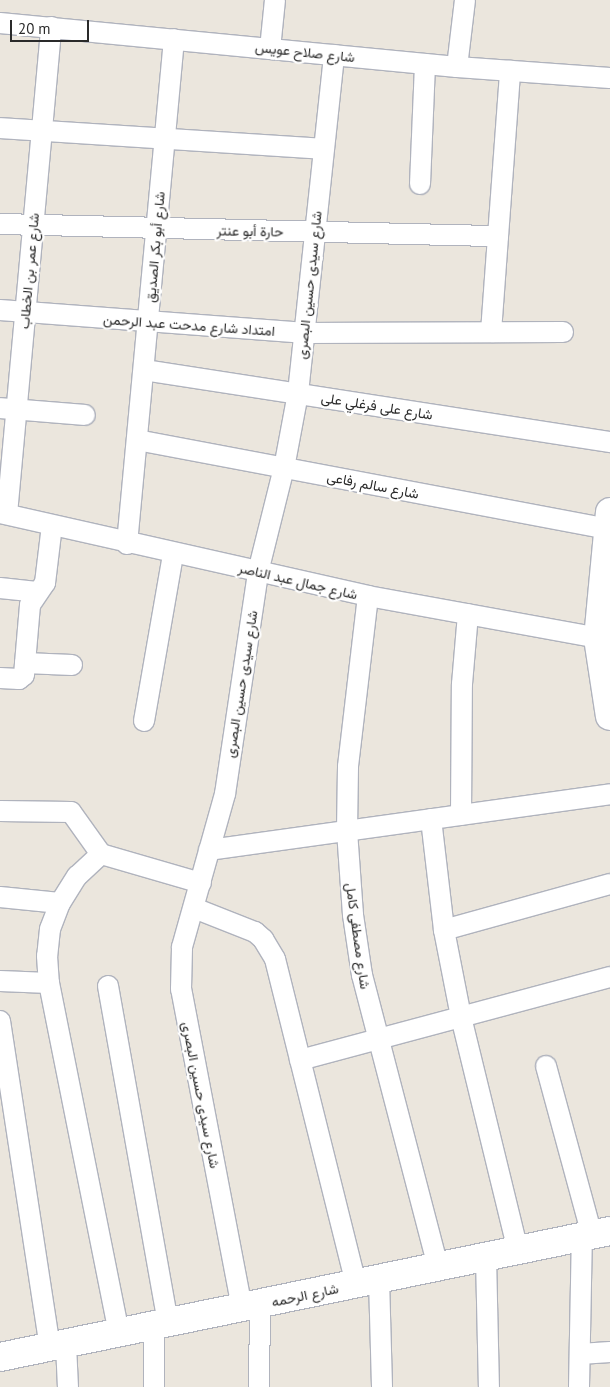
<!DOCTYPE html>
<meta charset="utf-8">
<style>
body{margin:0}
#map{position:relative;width:610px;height:1387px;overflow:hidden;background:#ebe6dd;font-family:"PT Sans",Vazirmatn,sans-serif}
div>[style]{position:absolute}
.roads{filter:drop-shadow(1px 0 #b0b3bd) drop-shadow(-1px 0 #b0b3bd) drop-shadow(0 1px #b0b3bd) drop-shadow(0 -1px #b0b3bd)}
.street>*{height:20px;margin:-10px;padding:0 10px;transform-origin:10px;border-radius:10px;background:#fff}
.secondary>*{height:28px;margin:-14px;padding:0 14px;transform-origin:14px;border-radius:14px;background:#fff}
span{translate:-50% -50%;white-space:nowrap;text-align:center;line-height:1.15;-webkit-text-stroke:4.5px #fff;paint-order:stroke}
.street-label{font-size:14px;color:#2a2a2a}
.scale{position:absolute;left:10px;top:20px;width:79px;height:22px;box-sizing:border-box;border:2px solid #2a2a2a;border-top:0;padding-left:6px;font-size:15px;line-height:18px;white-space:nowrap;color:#2a2a2a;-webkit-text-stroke:4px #fff;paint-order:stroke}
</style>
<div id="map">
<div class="roads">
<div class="street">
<div style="left:0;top:23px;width:459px;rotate:5.5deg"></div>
<div style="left:457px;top:67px;width:153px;rotate:4.1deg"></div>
<div style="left:270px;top:49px;width:49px;rotate:-84.2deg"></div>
<div style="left:457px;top:67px;width:67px;rotate:-83.2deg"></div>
<div style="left:0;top:128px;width:324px;rotate:3.7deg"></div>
<div style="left:420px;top:184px;width:120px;rotate:-87.6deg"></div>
<div style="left:0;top:224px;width:498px;rotate:1.4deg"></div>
<div style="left:0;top:310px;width:307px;rotate:4.3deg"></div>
<div style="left:306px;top:333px;width:257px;rotate:-0.2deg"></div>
<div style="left:491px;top:332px;width:262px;rotate:-85.8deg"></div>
<div style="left:144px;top:370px;width:472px;rotate:8.8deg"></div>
<div style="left:0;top:408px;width:85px;rotate:4.7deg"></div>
<div style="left:137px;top:440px;width:479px;rotate:10.7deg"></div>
<div style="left:0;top:513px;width:377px;rotate:12.7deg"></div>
<div style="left:368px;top:596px;width:234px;rotate:10.3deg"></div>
<div style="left:598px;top:638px;width:12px;rotate:-14deg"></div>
<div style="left:7px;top:514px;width:489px;rotate:-84.8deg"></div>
<div style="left:127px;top:544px;width:507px;rotate:-84.68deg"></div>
<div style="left:0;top:588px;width:37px;rotate:6deg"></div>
<div style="left:368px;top:596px;width:172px;rotate:96.7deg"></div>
<div style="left:348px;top:767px;width:64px;rotate:90.9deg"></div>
<div style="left:347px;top:831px;width:84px;rotate:85.9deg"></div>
<div style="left:353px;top:915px;width:61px;rotate:81.5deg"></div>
<div style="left:362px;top:975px;width:302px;rotate:75.4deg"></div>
<div style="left:25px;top:663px;width:47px;rotate:2.4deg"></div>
<div style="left:0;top:678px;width:19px;rotate:3deg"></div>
<div style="left:19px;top:679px;width:6px;rotate:-39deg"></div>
<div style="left:24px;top:675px;width:70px;rotate:-85.1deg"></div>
<div style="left:30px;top:605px;width:27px;rotate:-56deg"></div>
<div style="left:45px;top:583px;width:58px;rotate:-83.1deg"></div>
<div style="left:144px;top:721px;width:169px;rotate:-80.1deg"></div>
<div style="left:0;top:811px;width:71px;rotate:0.8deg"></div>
<div style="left:71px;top:812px;width:52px;rotate:54.5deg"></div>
<div style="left:101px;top:854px;width:104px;rotate:16.2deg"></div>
<div style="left:461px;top:815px;width:131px;rotate:-89.6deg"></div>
<div style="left:462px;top:684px;width:70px;rotate:-85.1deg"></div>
<div style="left:431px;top:819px;width:112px;rotate:83.3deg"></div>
<div style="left:444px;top:930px;width:89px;rotate:78.9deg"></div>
<div style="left:461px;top:1017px;width:240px;rotate:76.3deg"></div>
<div style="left:209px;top:850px;width:405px;rotate:-7.9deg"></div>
<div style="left:101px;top:854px;width:33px;rotate:137deg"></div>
<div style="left:77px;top:876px;width:32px;rotate:122deg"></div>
<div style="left:60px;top:903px;width:28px;rotate:111deg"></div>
<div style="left:50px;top:929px;width:27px;rotate:96deg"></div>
<div style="left:47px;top:956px;width:27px;rotate:86deg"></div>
<div style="left:49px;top:983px;width:357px;rotate:78.7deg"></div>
<div style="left:0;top:897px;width:60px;rotate:5.7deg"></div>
<div style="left:194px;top:908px;width:66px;rotate:21.5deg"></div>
<div style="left:255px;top:932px;width:11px;rotate:41deg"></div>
<div style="left:263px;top:939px;width:23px;rotate:59deg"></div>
<div style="left:275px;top:959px;width:335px;rotate:76deg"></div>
<div style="left:444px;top:930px;width:172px;rotate:-15.5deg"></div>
<div style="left:0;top:981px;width:49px;rotate:2.3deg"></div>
<div style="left:108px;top:986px;width:342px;rotate:79.9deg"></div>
<div style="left:0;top:1021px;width:331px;rotate:81.3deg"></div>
<div style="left:300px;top:1060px;width:321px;rotate:-15deg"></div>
<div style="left:546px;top:1066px;width:175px;rotate:74.8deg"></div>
<div style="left:486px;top:1257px;width:130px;rotate:88.7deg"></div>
<div style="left:379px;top:1279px;width:108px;rotate:88.4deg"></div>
<div style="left:242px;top:1308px;width:325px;rotate:-100.8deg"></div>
<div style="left:181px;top:989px;width:42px;rotate:-88.6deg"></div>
<div style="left:182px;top:947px;width:159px;rotate:-74.3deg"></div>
<div style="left:225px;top:794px;width:224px;rotate:-81.5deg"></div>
<div style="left:258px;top:572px;width:107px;rotate:-76deg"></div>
<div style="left:284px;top:468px;width:76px;rotate:-79.4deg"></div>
<div style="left:298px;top:393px;width:340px;rotate:-83.9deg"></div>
<div style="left:66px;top:1345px;width:42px;rotate:87.3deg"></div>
<div style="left:580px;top:1354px;width:30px;rotate:-4deg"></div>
<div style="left:154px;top:1387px;width:61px;rotate:-90deg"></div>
<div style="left:259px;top:1387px;width:83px;rotate:-89.3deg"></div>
<div style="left:579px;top:1387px;width:150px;rotate:-88.9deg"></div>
</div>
<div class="secondary">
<div style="left:610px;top:512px;width:127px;rotate:95.4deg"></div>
<div style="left:598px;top:638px;width:79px;rotate:81.3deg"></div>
<div style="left:0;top:1357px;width:623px;rotate:-11.67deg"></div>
</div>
</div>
<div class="street-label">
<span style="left:305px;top:52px;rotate:6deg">شارع صلاح عويس</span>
<span style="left:250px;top:231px;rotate:1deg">حارة أبو عنتر</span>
<span style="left:155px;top:247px;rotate:-85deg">شارع أبو بكر الصديق</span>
<span style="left:29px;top:271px;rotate:-85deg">شارع عمر بن الخطاب</span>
<span style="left:309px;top:285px;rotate:-84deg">شارع سيدى حسين البصرى</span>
<span style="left:189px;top:325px;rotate:4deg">امتداد شارع مدحت عبد الرحمن</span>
<span style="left:377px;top:406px;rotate:9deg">شارع على فرغلي على</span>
<span style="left:373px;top:485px;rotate:11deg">شارع سالم رفاعى</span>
<span style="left:298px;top:581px;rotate:13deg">شارع جمال عبد الناصر</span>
<span style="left:241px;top:684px;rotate:-81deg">شارع سيدى حسين البصرى</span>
<span style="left:358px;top:936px;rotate:82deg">شارع مصطفى كامل</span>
<span style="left:201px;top:1095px;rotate:79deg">شارع سيدى حسين البصرى</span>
<span style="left:305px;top:1295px;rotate:-12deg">شارع الرحمه</span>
</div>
<div class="scale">20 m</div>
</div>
